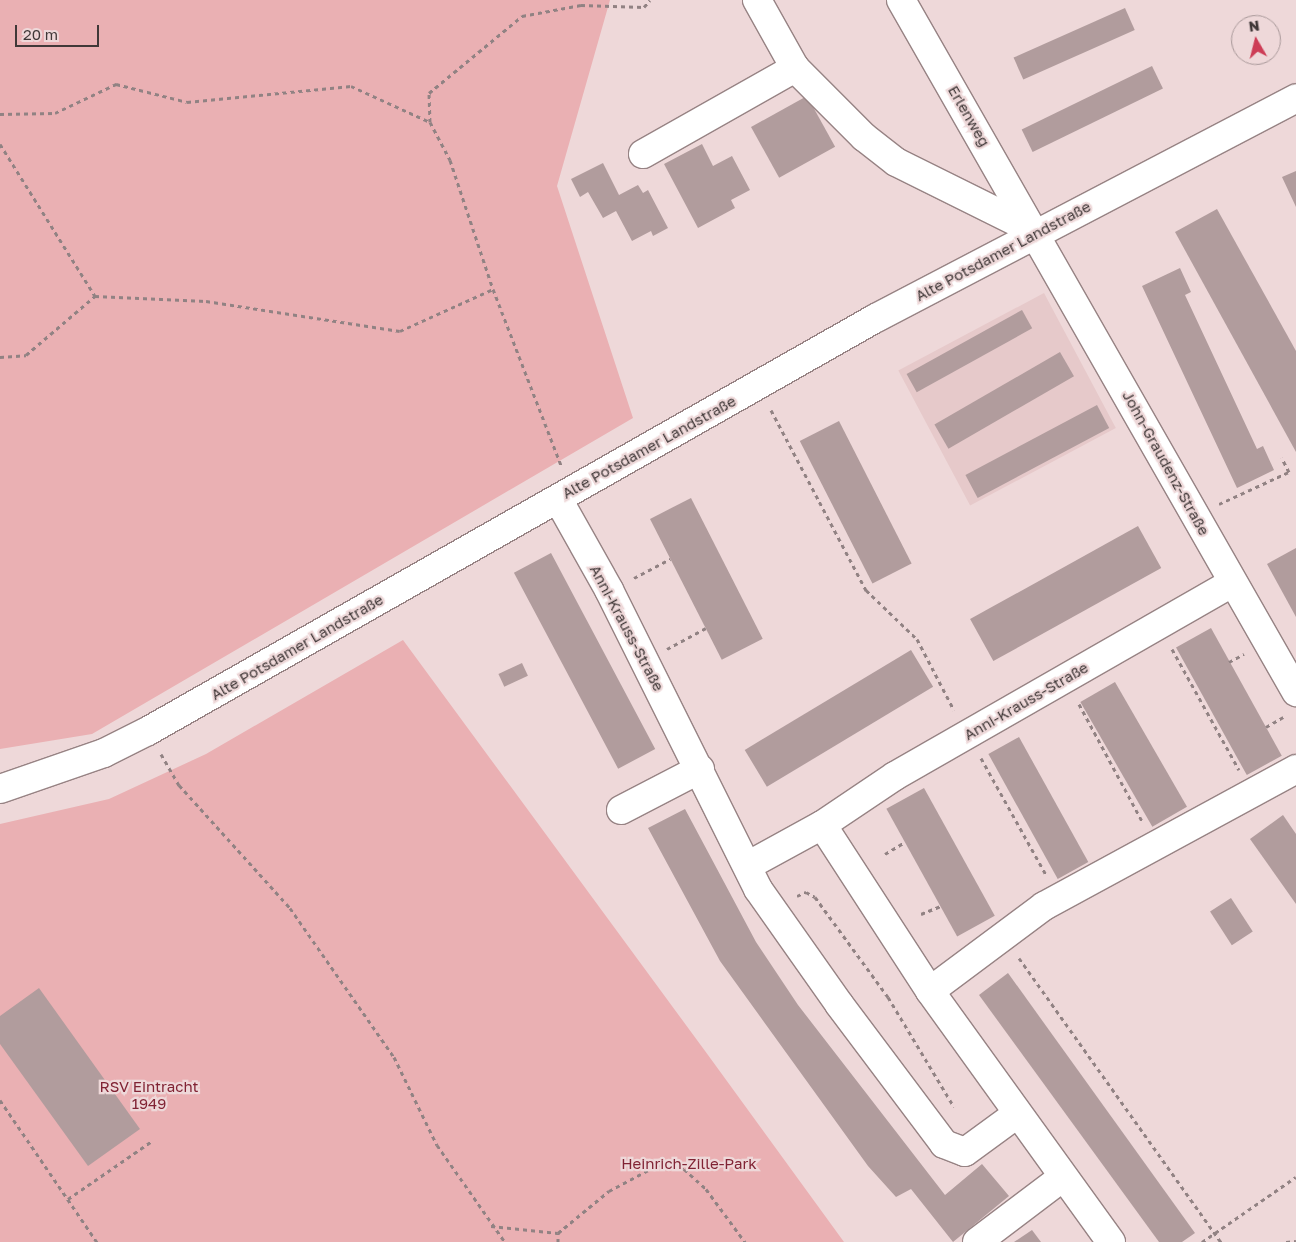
<!DOCTYPE html>
<meta charset="utf-8">
<style>
body{margin:0}
#map{position:relative;width:1296px;height:1242px;overflow:hidden;background:#eed8d9;font-family:"Golos Text",sans-serif}
div>[style]{position:absolute}
.built>*{inset:0;background:#e6c9ca;transform-origin:0 0}
.green>*{inset:0;background:#eab0b3}
.building>*{inset:0;background:#b19c9d;transform-origin:0 0}
.path>*{height:3px;margin-top:-1.5px;transform-origin:0;background:repeating-linear-gradient(90deg,#918283 0 4px,transparent 0 8px)}
.roads{filter:drop-shadow(1px 0 #978384) drop-shadow(-1px 0 #978384) drop-shadow(0 1px #978384) drop-shadow(0 -1px #978384)}
.minor>*{height:28px;margin:-14px;padding:0 14px;transform-origin:14px;border-radius:14px;background:#fff}
span{translate:-50% -50%;white-space:nowrap;text-align:center;line-height:1.15;-webkit-text-stroke:4.5px #eed8d9;paint-order:stroke}
.street-label{font-size:15px;color:#403838}
.park-label{font-size:15px;color:#812334}
.north{position:absolute;left:1231px;top:15px;width:50px;height:50px;box-sizing:border-box;background:#eed8d9;border:1px solid #a89899;border-radius:50%;rotate:352deg;font-size:14px;font-weight:700;line-height:20px;text-align:center;color:#403838}
.north::after{content:'';display:block;margin:auto;width:18px;height:22px;background:#cd3d56;clip-path:polygon(50% 0,100% 100%,50% 72%,0 100%)}
.scale{position:absolute;left:15px;top:25px;width:84px;height:22px;box-sizing:border-box;border:2px solid #403838;border-top:0;padding-left:6px;font-size:15px;line-height:18px;white-space:nowrap;color:#403838;-webkit-text-stroke:4px #eed8d9;paint-order:stroke}
</style>
<div id="map">
<div class="built">
<div style="left:1044px;top:293px;width:153px;height:165px;rotate:62deg"></div>
</div>
<div class="green">
<div style="clip-path:polygon(0 0,610px 0,557px 186px,633px 418px,92px 734px,0 749px)"></div>
<div style="clip-path:polygon(403px 640px,708px 1055px,844px 1242px,0 1242px,0 824px,109px 799px,206px 754px)"></div>
</div>
<div class="building">
<div style="left:1125px;top:8px;width:24px;height:122px;rotate:66deg"></div>
<div style="left:1152px;top:66px;width:25px;height:145px;rotate:64deg"></div>
<div style="left:807px;top:96px;width:58px;height:64px;rotate:61deg"></div>
<div style="clip-path:polygon(702px 144px,713px 166px,732px 156px,750px 190px,731px 200px,735px 208px,698px 228px,664px 164px)"></div>
<div style="clip-path:polygon(603px 163px,619px 195px,638px 185px,643px 193px,648px 190px,668px 228px,653px 236px,651px 231px,632px 241px,616px 211px,603px 218px,588px 192px,580px 197px,571px 179px)"></div>
<div style="clip-path:polygon(1296px 171px,1296px 207px,1282px 177px)"></div>
<div style="clip-path:polygon(1217px 209px,1296px 351px,1296px 452px,1175px 232px)"></div>
<div style="clip-path:polygon(1180px 268px,1191px 292px,1185px 295px,1257px 449px,1263px 446px,1274px 470px,1237px 488px,1142px 286px)"></div>
<div style="left:1022px;top:310px;width:21px;height:132px;rotate:61deg"></div>
<div style="left:1060px;top:352px;width:28px;height:145px;rotate:60deg"></div>
<div style="left:1097px;top:405px;width:26px;height:149px;rotate:62deg"></div>
<div style="left:839px;top:421px;width:160px;height:44px;rotate:63deg"></div>
<div style="left:691px;top:498px;width:158px;height:46px;rotate:63deg"></div>
<div style="left:1138px;top:526px;width:48px;height:192px;rotate:61deg"></div>
<div style="clip-path:polygon(1296px 548px,1296px 617px,1267px 564px)"></div>
<div style="left:551px;top:553px;width:222px;height:42px;rotate:62deg"></div>
<div style="left:1211px;top:628px;width:146px;height:40px;rotate:61deg"></div>
<div style="left:911px;top:650px;width:43px;height:194px;rotate:59deg"></div>
<div style="left:522px;top:663px;width:14px;height:26px;rotate:65deg"></div>
<div style="left:1115px;top:682px;width:144px;height:40px;rotate:60deg"></div>
<div style="left:1019px;top:737px;width:143px;height:35px;rotate:61deg"></div>
<div style="left:924px;top:788px;width:146px;height:43px;rotate:61deg"></div>
<div style="clip-path:polygon(685px 809px,756px 942px,798px 1005px,945px 1195px,982px 1164px,1009px 1196px,953px 1242px,911px 1189px,896px 1197px,868px 1166px,720px 961px,648px 828px)"></div>
<div style="clip-path:polygon(1283px 815px,1296px 834px,1296px 904px,1250px 839px)"></div>
<div style="left:1231px;top:898px;width:40px;height:25px;rotate:57deg"></div>
<div style="clip-path:polygon(1008px 973px,1195px 1233px,1182px 1242px,1159px 1242px,979px 995px)"></div>
<div style="clip-path:polygon(39px 988px,140px 1129px,88px 1166px,0 1044px,0 1016px)"></div>
<div style="clip-path:polygon(1032px 1230px,1041px 1242px,1014px 1242px)"></div>
</div>
<div class="path">
<div style="left:0;top:114px;width:55px;rotate:-1deg"></div>
<div style="left:55px;top:113px;width:68px;rotate:-25.4deg"></div>
<div style="left:116px;top:84px;width:73px;rotate:14.2deg"></div>
<div style="left:187px;top:102px;width:165px;rotate:-5.6deg"></div>
<div style="left:351px;top:86px;width:87px;rotate:24.5deg"></div>
<div style="left:430px;top:122px;width:43px;rotate:62.2deg"></div>
<div style="left:450px;top:160px;width:136px;rotate:71.6deg"></div>
<div style="left:430px;top:122px;width:29px;rotate:-92deg"></div>
<div style="left:429px;top:93px;width:121px;rotate:-39.6deg"></div>
<div style="left:522px;top:16px;width:60px;rotate:-10.6deg"></div>
<div style="left:581px;top:5px;width:63px;rotate:1.8deg"></div>
<div style="left:644px;top:7px;width:9px;rotate:-49deg"></div>
<div style="left:0;top:144px;width:179px;rotate:58deg"></div>
<div style="left:95px;top:296px;width:111px;rotate:2.6deg"></div>
<div style="left:206px;top:301px;width:196px;rotate:8.8deg"></div>
<div style="left:400px;top:331px;width:102px;rotate:-24.3deg"></div>
<div style="left:493px;top:289px;width:189px;rotate:68.9deg"></div>
<div style="left:0;top:357px;width:26px;rotate:-4deg"></div>
<div style="left:26px;top:355px;width:91px;rotate:-40.5deg"></div>
<div style="left:771px;top:410px;width:204px;rotate:62.2deg"></div>
<div style="left:866px;top:590px;width:71px;rotate:43.9deg"></div>
<div style="left:917px;top:639px;width:80px;rotate:62.5deg"></div>
<div style="left:1219px;top:504px;width:77px;rotate:-24.6deg"></div>
<div style="left:1289px;top:472px;width:16px;rotate:-117deg"></div>
<div style="left:634px;top:578px;width:41px;rotate:-27.8deg"></div>
<div style="left:667px;top:649px;width:44px;rotate:-28.3deg"></div>
<div style="left:1172px;top:649px;width:138px;rotate:61deg"></div>
<div style="left:1229px;top:662px;width:17px;rotate:-28deg"></div>
<div style="left:1079px;top:704px;width:133px;rotate:61.7deg"></div>
<div style="left:1266px;top:727px;width:20px;rotate:-30deg"></div>
<div style="left:161px;top:754px;width:36px;rotate:60deg"></div>
<div style="left:179px;top:785px;width:166px;rotate:47.9deg"></div>
<div style="left:290px;top:908px;width:182px;rotate:55.1deg"></div>
<div style="left:394px;top:1057px;width:98px;rotate:64deg"></div>
<div style="left:437px;top:1145px;width:118px;rotate:55deg"></div>
<div style="left:981px;top:758px;width:134px;rotate:60.9deg"></div>
<div style="left:885px;top:854px;width:23px;rotate:-31deg"></div>
<div style="left:797px;top:896px;width:10px;rotate:-24deg"></div>
<div style="left:806px;top:892px;width:10px;rotate:29deg"></div>
<div style="left:815px;top:897px;width:124px;rotate:53.9deg"></div>
<div style="left:888px;top:997px;width:128px;rotate:59deg"></div>
<div style="left:921px;top:914px;width:22px;rotate:-22deg"></div>
<div style="left:1019px;top:958px;width:349px;rotate:54.6deg"></div>
<div style="left:0;top:1100px;width:172px;rotate:55.7deg"></div>
<div style="left:68px;top:1199px;width:102px;rotate:-34.6deg"></div>
<div style="left:491px;top:1226px;width:67px;rotate:6deg"></div>
<div style="left:558px;top:1242px;width:9px;rotate:-90deg"></div>
<div style="left:558px;top:1233px;width:66px;rotate:-39.5deg"></div>
<div style="left:609px;top:1191px;width:55px;rotate:-28deg"></div>
<div style="left:658px;top:1165px;width:26px;rotate:9deg"></div>
<div style="left:684px;top:1169px;width:30px;rotate:42deg"></div>
<div style="left:706px;top:1189px;width:66px;rotate:53.7deg"></div>
<div style="left:1202px;top:1242px;width:114px;rotate:-34.7deg"></div>
<div style="left:1286px;top:1242px;width:10px;rotate:-6deg"></div>
</div>
<div class="roads">
<div class="minor">
<div style="left:757px;top:0;width:78px;rotate:60.8deg"></div>
<div style="left:795px;top:68px;width:98px;rotate:45deg"></div>
<div style="left:864px;top:137px;width:41px;rotate:38deg"></div>
<div style="left:896px;top:162px;width:157px;rotate:26.4deg"></div>
<div style="left:901px;top:0;width:797px;rotate:60.28deg"></div>
<div style="left:643px;top:154px;width:175px;rotate:-29.5deg"></div>
<div style="left:558px;top:499px;width:104px;rotate:60.7deg"></div>
<div style="left:609px;top:590px;width:334px;rotate:63.5deg"></div>
<div style="left:758px;top:889px;width:141px;rotate:54.8deg"></div>
<div style="left:839px;top:1004px;width:175px;rotate:53.1deg"></div>
<div style="left:944px;top:1144px;width:22px;rotate:21deg"></div>
<div style="left:965px;top:1152px;width:64px;rotate:-36.2deg"></div>
<div style="left:0;top:789px;width:110px;rotate:-19.1deg"></div>
<div style="left:104px;top:753px;width:49px;rotate:-26.6deg"></div>
<div style="left:148px;top:731px;width:837px;rotate:-29.57deg"></div>
<div style="left:876px;top:318px;width:474px;rotate:-27.6deg"></div>
<div style="left:621px;top:810px;width:89px;rotate:-27.4deg"></div>
<div style="left:749px;top:865px;width:83px;rotate:-28.7deg"></div>
<div style="left:930px;top:991px;width:142px;rotate:-36.7deg"></div>
<div style="left:1044px;top:906px;width:287px;rotate:-28.5deg"></div>
<div style="left:977px;top:1242px;width:108px;rotate:-37.1deg"></div>
<div style="left:1111px;top:1242px;width:309px;rotate:-125.8deg"></div>
<div style="left:930px;top:991px;width:198px;rotate:-123deg"></div>
<div style="left:822px;top:825px;width:88px;rotate:-33.9deg"></div>
<div style="left:895px;top:776px;width:388px;rotate:-29.8deg"></div>
</div>
</div>
<div class="street-label">
<span style="left:969px;top:116px;rotate:60deg">Erlenweg</span>
<span style="left:1003px;top:251px;rotate:-28deg">Alte Potsdamer Landstraße</span>
<span style="left:649px;top:447px;rotate:-29deg">Alte Potsdamer Landstraße</span>
<span style="left:1166px;top:463px;rotate:61deg">John-Graudenz-Straße</span>
<span style="left:627px;top:628px;rotate:62deg">Anni-Krauss-Straße</span>
<span style="left:297px;top:647px;rotate:-30deg">Alte Potsdamer Landstraße</span>
<span style="left:1026px;top:701px;rotate:-30deg">Anni-Krauss-Straße</span>
</div>
<div class="park-label">
<span style="left:149px;top:1095px">RSV Eintracht<br>1949</span>
<span style="left:689px;top:1164px">Heinrich-Zille-Park</span>
</div>
<div class="north">N</div>
<div class="scale">20 m</div>
</div>
